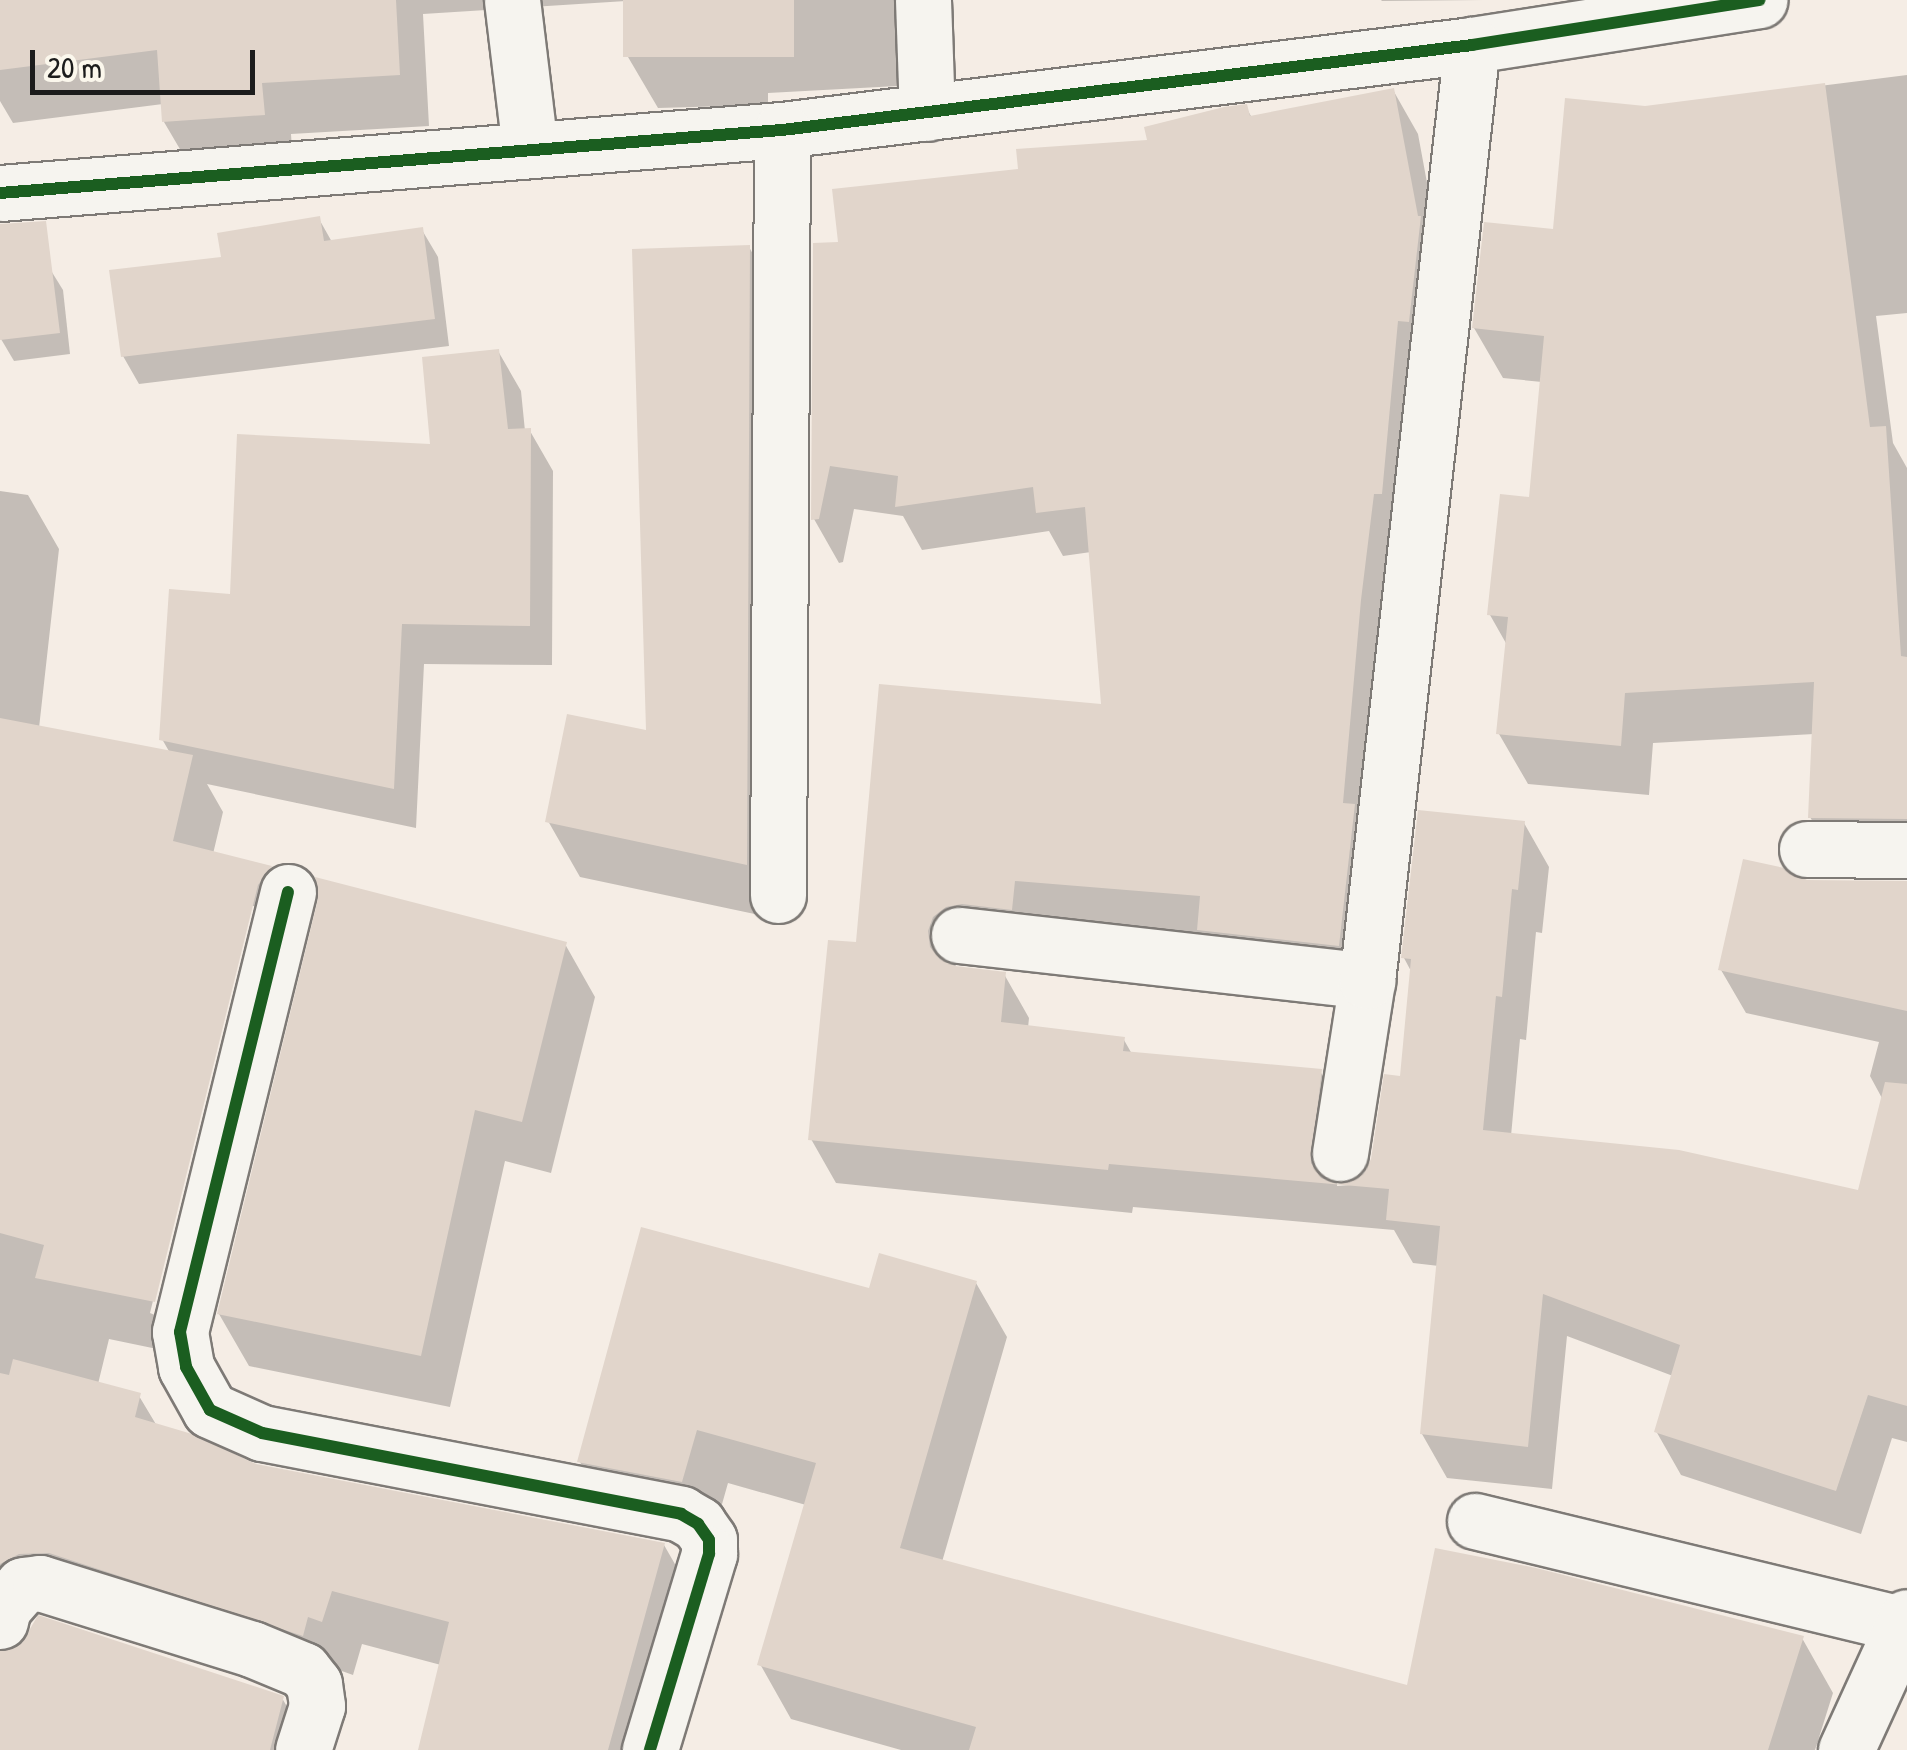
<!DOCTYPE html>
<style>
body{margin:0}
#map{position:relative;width:1907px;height:1750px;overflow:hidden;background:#f5ede5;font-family:"Patrick Hand",sans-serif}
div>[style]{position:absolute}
.shadow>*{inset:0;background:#0003}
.building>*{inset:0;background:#e1d5cb;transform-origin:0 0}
.roads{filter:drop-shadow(2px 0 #7e7a76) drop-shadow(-2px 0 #7e7a76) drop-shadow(0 2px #7e7a76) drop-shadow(0 -2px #7e7a76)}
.street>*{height:55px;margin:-27.5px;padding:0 27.5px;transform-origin:27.5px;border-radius:27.5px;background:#f6f4ef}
.secondary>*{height:55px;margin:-27.5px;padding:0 27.5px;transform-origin:27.5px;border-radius:27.5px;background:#f6f4ef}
.cycleway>*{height:12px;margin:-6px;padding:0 6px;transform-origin:6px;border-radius:6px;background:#1b5e20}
span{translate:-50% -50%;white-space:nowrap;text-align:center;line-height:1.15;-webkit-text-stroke:8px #fbf7ec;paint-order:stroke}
.scale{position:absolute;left:30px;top:50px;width:225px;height:45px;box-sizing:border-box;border:5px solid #1c1c1c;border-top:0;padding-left:12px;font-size:30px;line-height:35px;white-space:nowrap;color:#1c1c1c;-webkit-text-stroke:8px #fbf7ec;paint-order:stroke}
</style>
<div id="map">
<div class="shadow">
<div style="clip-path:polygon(0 0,913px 0,916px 85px,768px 93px,768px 105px,658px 108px,628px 57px,626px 1px,423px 14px,429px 126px,291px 134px,293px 166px,194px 173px,164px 122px,163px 104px,13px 123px,0 101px)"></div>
<div style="clip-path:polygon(1381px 0,1484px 0,1382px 1px)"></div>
<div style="clip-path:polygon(1907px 75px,1907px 313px,1876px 316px,1893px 443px,1907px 468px,1907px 869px,1839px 867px,1810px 817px,1814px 734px,1653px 743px,1649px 795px,1528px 784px,1499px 734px,1507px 645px,1490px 615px,1531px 500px,1542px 382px,1503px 378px,1474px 328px,1555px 232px,1645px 108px)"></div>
<div style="clip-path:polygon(1393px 90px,1418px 134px,1440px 253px,1363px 989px,957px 961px,955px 968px,1004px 974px,1029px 1018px,1028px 1028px,1124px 1040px,1132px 1054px,1320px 1071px,1345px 1115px,1337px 1186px,1351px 1185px,1366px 1175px,1402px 1078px,1412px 973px,1404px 958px,1524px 823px,1549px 867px,1542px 933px,1536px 932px,1526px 1040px,1520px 1039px,1511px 1136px,1860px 1193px,1883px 1100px,1870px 1076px,1879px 1042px,1746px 1013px,1721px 970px,1806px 883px,1907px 882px,1907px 1442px,1892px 1438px,1861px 1534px,1681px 1475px,1656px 1431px,1673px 1376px,1567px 1336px,1552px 1489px,1447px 1478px,1422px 1434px,1439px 1266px,1413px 1263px,1394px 1230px,1133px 1207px,1132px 1213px,836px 1183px,811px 1139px,858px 945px,1104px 707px,1091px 552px,1063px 556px,1049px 531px,922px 550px,903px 516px,854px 509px,843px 562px,839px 563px,814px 519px,841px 245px,1020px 171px,1151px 142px,1246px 107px,1252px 118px)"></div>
<div style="clip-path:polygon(319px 219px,332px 242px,422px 230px,438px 257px,449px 346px,139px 384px,123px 356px,224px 260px)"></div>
<div style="clip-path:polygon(749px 247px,781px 303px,778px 919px,580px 877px,548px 821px,649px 733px)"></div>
<div style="clip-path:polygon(50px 269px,63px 290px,70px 354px,14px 361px,1px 339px,0 275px)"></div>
<div style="clip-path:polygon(evenodd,498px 351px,521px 391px,525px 431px,530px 431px,553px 471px,552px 665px,424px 664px,416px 828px,207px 784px,223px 812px,213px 854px,270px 868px,301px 922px,186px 1355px,109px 1339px,98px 1384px,139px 1396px,157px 1426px,255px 1466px,664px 1545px,695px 1599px,653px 1750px,421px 1750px,441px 1665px,362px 1644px,353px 1675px,339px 1670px,333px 1689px,50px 1608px,31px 1618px,9px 1643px,4px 1656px,282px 1698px,312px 1750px,0 1750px,0 487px,0 491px,28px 495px,59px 549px,39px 728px,170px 753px,162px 739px,232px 596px,432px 446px,498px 351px,250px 906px,255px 906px,155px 1315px,150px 1313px,250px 906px)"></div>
<div style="clip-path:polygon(565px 944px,595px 997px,551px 1173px,505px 1161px,450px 1407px,249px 1366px,219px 1314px)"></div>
<div style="clip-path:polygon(976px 1283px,1007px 1337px,942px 1562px,1409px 1688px,1802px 1638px,1833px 1693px,1815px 1750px,901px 1750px,791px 1719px,760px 1664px,806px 1505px,728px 1483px,713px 1536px,611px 1516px,580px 1462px,870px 1292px)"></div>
</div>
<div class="building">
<div style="clip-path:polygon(0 0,396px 0,400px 75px,262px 83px,265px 115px,162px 122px,157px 50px,0 70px)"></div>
<div style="left:623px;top:0;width:171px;height:57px"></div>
<div style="clip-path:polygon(1825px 83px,1870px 427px,1886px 426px,1901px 656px,1907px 657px,1907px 819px,1808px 818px,1814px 682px,1625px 693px,1621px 746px,1496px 734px,1508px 617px,1487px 615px,1500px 494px,1529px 497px,1544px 336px,1472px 328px,1484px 222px,1553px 229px,1565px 98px,1645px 106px)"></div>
<div style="clip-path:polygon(1394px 88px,1418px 216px,1421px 216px,1409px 322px,1398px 321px,1382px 494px,1374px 494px,1361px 600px,1343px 803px,1355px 804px,1339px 946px,1197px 930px,1200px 896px,1015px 881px,1012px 910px,962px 904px,946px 907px,933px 917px,928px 931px,930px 947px,940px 959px,955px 966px,1006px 972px,1001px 1022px,1125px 1037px,1123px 1051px,1322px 1069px,1311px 1163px,1321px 1178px,1336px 1184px,1350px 1182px,1364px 1173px,1371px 1159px,1384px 1074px,1400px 1076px,1411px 959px,1401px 958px,1418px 810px,1525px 821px,1518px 890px,1512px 889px,1502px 997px,1496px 996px,1483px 1130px,1679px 1150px,1858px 1190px,1885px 1082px,1907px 1084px,1907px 1406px,1868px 1395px,1836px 1491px,1654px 1432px,1680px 1345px,1543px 1294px,1528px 1447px,1420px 1434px,1440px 1226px,1386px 1220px,1389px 1189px,1109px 1164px,1108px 1170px,808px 1140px,828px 940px,856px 942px,879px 684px,1101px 704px,1085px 507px,1036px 513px,1033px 487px,895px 507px,898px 476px,830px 466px,819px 519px,811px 520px,813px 243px,838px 242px,832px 189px,1018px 169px,1016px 149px,1147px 140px,1144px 127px,1224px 107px,1247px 104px,1250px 116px)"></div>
<div style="clip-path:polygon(320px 216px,324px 241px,423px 227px,435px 319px,121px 357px,109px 270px,221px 257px,217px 233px)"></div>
<div style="clip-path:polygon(46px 221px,60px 333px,0 340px,0 224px)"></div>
<div style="clip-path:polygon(750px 245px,747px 865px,545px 822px,567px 714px,646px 730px,632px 249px)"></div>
<div style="clip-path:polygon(499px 349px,508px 429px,531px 428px,530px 626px,402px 624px,394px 789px,159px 740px,169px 589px,230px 594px,237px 434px,430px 444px,422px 357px)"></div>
<div style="clip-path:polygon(0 718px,193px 755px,173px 841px,272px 866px,258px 885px,155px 1302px,35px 1278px,44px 1245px,0 1233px)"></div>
<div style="clip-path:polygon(1743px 859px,1784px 868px,1807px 880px,1907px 881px,1907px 1011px,1718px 970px)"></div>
<div style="clip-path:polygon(315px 877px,567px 942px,522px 1122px,475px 1110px,421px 1356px,217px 1314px,318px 899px)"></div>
<div style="clip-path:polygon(641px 1227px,869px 1288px,879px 1253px,977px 1281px,900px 1548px,1407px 1685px,1435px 1548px,1536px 1568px,1804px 1636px,1768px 1750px,969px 1750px,976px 1727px,757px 1665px,816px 1463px,697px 1430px,682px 1482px,577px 1462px)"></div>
<div style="clip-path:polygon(13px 1359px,141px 1393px,135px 1417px,192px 1434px,256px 1464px,665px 1543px,608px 1750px,418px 1750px,449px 1622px,332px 1591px,322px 1622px,308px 1617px,303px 1636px,49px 1553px,19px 1554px,0 1564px,0 1373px,9px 1375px)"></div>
<div style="clip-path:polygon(38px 1615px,284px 1696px,270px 1750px,0 1750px,0 1651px,22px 1643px)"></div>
</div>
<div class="roads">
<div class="street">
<div style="left:512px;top:0;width:149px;rotate:83.1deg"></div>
<div style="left:923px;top:0;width:113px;rotate:88deg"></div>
<div style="left:0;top:193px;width:785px;rotate:-4.61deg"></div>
<div style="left:782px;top:130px;width:695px;rotate:-7.02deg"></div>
<div style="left:1472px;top:45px;width:291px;rotate:-8.9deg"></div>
<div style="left:1807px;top:849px;width:100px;rotate:0.6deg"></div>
<div style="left:288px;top:892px;width:453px;rotate:103.8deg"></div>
<div style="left:180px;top:1332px;width:36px;rotate:80deg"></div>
<div style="left:186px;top:1367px;width:49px;rotate:60.8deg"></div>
<div style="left:210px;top:1410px;width:57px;rotate:23.9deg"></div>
<div style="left:262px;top:1433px;width:427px;rotate:10.9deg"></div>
<div style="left:681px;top:1514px;width:20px;rotate:30deg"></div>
<div style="left:698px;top:1524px;width:19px;rotate:55deg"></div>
<div style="left:709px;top:1540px;width:14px;rotate:90deg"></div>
<div style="left:709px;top:1554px;width:205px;rotate:106.8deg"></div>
<div style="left:778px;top:895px;width:765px;rotate:-89.7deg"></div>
<div style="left:959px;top:935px;width:411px;rotate:6.4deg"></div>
<div style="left:1340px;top:1153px;width:174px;rotate:-81.1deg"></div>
<div style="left:1367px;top:981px;width:942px;rotate:-83.6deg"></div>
<div style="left:1475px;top:1521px;width:442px;rotate:13.6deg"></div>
<div style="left:0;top:1621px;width:13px;rotate:-77deg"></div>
<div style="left:3px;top:1608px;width:30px;rotate:-49deg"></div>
<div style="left:23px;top:1585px;width:17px;rotate:-7deg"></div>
<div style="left:40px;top:1583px;width:222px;rotate:17.3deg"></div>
<div style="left:252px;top:1649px;width:55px;rotate:22.4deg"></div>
<div style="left:303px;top:1670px;width:18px;rotate:52deg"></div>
<div style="left:314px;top:1684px;width:22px;rotate:82deg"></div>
<div style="left:317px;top:1706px;width:46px;rotate:107.7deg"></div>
</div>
<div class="secondary">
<div style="left:1846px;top:1750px;width:146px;rotate:-65.4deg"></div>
</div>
</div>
<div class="cycleway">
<div style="left:0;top:193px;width:785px;rotate:-4.61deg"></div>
<div style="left:782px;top:130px;width:695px;rotate:-7.02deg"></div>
<div style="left:1472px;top:45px;width:291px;rotate:-8.9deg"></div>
<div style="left:288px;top:892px;width:453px;rotate:103.8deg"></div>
<div style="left:180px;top:1332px;width:36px;rotate:80deg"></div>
<div style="left:186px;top:1367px;width:49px;rotate:60.8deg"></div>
<div style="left:210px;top:1410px;width:57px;rotate:23.9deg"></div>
<div style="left:262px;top:1433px;width:427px;rotate:10.9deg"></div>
<div style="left:681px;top:1514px;width:20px;rotate:30deg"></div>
<div style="left:698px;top:1524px;width:19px;rotate:55deg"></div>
<div style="left:709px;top:1540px;width:14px;rotate:90deg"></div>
<div style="left:709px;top:1554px;width:205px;rotate:106.8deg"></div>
</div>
<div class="scale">20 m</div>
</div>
